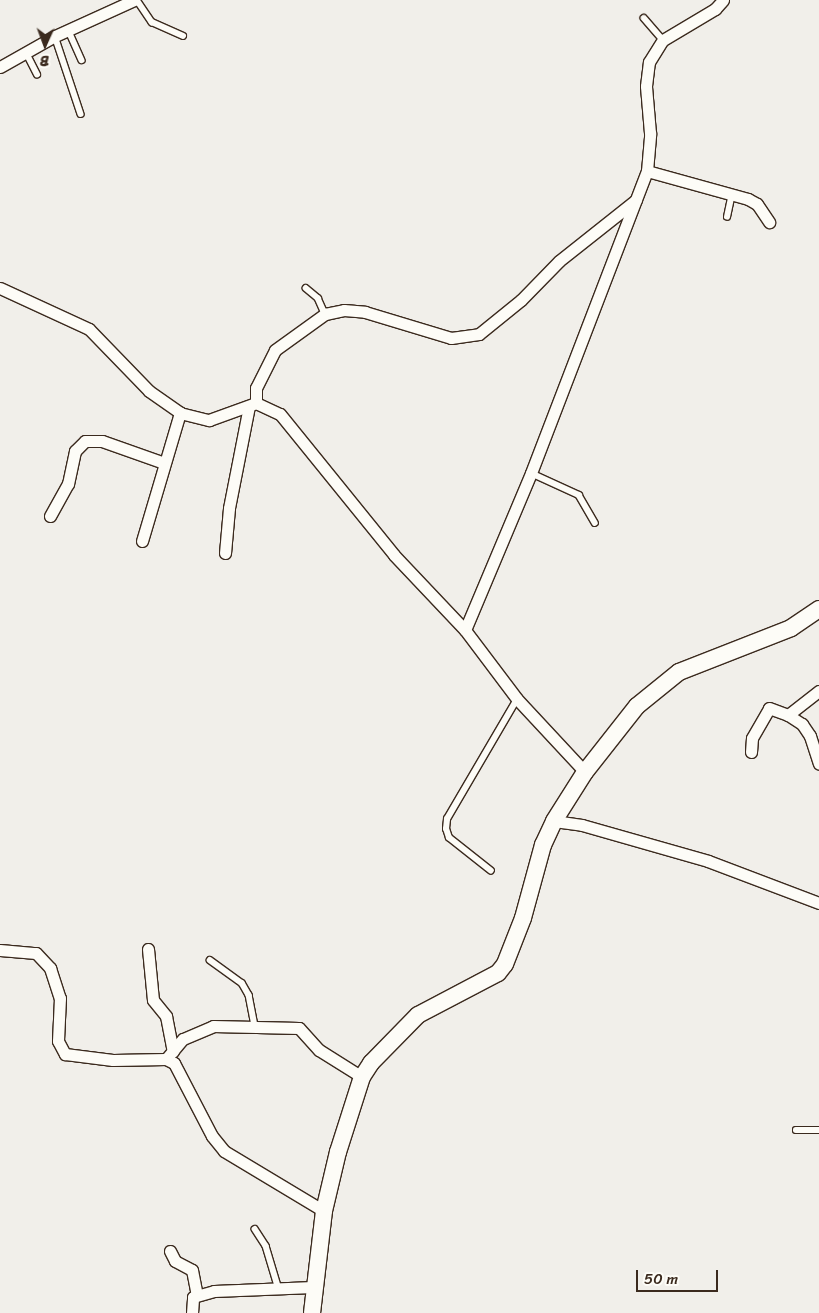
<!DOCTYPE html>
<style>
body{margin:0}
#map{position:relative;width:819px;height:1313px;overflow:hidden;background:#f1efea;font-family:Sriracha,sans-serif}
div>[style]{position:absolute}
.roads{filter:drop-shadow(1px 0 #3b2a1e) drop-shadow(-1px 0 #3b2a1e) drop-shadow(0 1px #3b2a1e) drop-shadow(0 -1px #3b2a1e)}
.lane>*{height:5.5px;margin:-2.75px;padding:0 2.75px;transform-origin:2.75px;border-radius:2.75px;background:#fdfcf7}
.street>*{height:11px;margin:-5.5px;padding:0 5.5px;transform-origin:5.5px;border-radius:5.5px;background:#fdfcf7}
.secondary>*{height:16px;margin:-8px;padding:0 8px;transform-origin:8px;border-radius:8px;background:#fdfcf7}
span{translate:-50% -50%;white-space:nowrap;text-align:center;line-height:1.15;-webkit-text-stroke:4px #fdfcf7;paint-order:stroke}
.north{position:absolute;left:20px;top:20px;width:50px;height:50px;-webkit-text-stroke:4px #fdfcf7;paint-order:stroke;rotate:182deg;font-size:14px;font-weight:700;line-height:20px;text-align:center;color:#3b2a1e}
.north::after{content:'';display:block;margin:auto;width:18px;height:22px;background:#3b2a1e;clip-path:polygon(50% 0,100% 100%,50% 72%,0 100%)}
.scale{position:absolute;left:636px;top:1270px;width:82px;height:22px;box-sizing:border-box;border:2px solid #3b2a1e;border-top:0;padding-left:6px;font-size:15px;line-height:18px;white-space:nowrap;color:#3b2a1e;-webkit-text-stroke:4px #fdfcf7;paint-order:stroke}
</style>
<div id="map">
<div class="roads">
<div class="lane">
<div style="left:137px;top:0;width:27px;rotate:56deg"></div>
<div style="left:152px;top:22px;width:34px;rotate:24deg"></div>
<div style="left:644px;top:18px;width:29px;rotate:49deg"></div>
<div style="left:68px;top:29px;width:34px;rotate:66deg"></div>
<div style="left:55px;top:36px;width:82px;rotate:71.6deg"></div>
<div style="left:26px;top:52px;width:25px;rotate:63deg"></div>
<div style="left:727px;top:217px;width:24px;rotate:-78deg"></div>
<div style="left:306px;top:288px;width:16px;rotate:40deg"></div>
<div style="left:318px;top:298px;width:17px;rotate:66deg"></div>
<div style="left:531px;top:473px;width:53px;rotate:24.6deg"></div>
<div style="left:579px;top:495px;width:32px;rotate:60deg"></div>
<div style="left:491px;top:871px;width:53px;rotate:-141.8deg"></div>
<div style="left:449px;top:838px;width:9px;rotate:-108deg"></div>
<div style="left:446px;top:829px;width:10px;rotate:-84deg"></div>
<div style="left:447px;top:819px;width:139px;rotate:-59.7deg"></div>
<div style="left:210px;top:960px;width:39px;rotate:36deg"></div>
<div style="left:242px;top:983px;width:14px;rotate:60deg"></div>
<div style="left:249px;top:995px;width:31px;rotate:79deg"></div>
<div style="left:796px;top:1130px;width:23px"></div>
<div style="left:255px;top:1229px;width:20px;rotate:57deg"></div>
<div style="left:266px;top:1246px;width:42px;rotate:73.3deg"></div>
</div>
<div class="street">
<div style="left:0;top:67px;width:63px;rotate:-29.4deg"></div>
<div style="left:55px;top:36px;width:87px;rotate:-24.5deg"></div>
<div style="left:647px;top:171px;width:105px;rotate:15.5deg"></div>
<div style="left:748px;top:199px;width:10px;rotate:29deg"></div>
<div style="left:757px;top:204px;width:22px;rotate:56deg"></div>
<div style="left:0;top:288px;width:98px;rotate:24.7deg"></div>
<div style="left:89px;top:329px;width:86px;rotate:45.9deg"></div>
<div style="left:149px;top:391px;width:38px;rotate:35deg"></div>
<div style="left:180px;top:413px;width:30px;rotate:14deg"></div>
<div style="left:209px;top:420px;width:50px;rotate:-19.9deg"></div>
<div style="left:256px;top:403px;width:26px;rotate:25deg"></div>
<div style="left:280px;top:414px;width:181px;rotate:51deg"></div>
<div style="left:394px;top:555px;width:103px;rotate:46.6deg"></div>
<div style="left:465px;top:630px;width:86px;rotate:53deg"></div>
<div style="left:517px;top:699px;width:100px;rotate:47deg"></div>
<div style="left:256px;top:403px;width:15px;rotate:-90deg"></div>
<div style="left:256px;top:388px;width:42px;rotate:-63.4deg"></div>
<div style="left:275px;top:350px;width:62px;rotate:-35.8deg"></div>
<div style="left:325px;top:314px;width:19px;rotate:-12deg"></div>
<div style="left:344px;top:310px;width:21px;rotate:5deg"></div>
<div style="left:365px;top:312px;width:90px;rotate:16.8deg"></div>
<div style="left:451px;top:338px;width:28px;rotate:-8deg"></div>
<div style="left:479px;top:334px;width:54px;rotate:-39deg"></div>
<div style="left:521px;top:300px;width:54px;rotate:-45.7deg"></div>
<div style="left:559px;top:261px;width:98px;rotate:-38.4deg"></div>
<div style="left:50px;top:516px;width:37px;rotate:-61deg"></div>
<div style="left:68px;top:484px;width:34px;rotate:-78deg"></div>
<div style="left:75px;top:451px;width:14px;rotate:-45deg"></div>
<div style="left:85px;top:441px;width:17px"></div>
<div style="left:102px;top:441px;width:66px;rotate:19.5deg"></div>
<div style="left:142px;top:541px;width:134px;rotate:-73.5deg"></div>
<div style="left:225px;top:553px;width:45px;rotate:-84.9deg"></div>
<div style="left:229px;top:508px;width:104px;rotate:-78.9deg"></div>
<div style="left:465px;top:630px;width:170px;rotate:-67.2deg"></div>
<div style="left:531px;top:473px;width:324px;rotate:-69deg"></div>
<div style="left:647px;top:171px;width:38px;rotate:-85deg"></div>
<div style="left:650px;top:133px;width:47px;rotate:-94.9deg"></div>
<div style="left:646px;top:86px;width:24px;rotate:-83deg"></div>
<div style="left:649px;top:62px;width:26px;rotate:-58deg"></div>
<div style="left:663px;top:40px;width:61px;rotate:-30.8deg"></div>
<div style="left:715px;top:9px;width:12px;rotate:-48deg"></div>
<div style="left:788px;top:715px;width:17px;rotate:33deg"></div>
<div style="left:802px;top:724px;width:14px;rotate:56deg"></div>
<div style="left:810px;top:736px;width:29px;rotate:72deg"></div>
<div style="left:751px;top:752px;width:14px;rotate:-86deg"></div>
<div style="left:752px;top:738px;width:34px;rotate:-60deg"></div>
<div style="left:769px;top:708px;width:20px;rotate:20deg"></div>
<div style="left:788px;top:715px;width:39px;rotate:-38deg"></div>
<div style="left:554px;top:821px;width:28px;rotate:8deg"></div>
<div style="left:582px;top:825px;width:131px;rotate:15.9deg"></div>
<div style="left:708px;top:861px;width:119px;rotate:20.7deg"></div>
<div style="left:148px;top:949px;width:51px;rotate:84.4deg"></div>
<div style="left:153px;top:1000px;width:21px;rotate:51deg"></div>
<div style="left:166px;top:1016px;width:36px;rotate:79deg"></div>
<div style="left:0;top:950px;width:36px;rotate:5deg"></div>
<div style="left:36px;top:953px;width:21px;rotate:47deg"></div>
<div style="left:50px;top:968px;width:32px;rotate:72deg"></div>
<div style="left:60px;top:998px;width:43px;rotate:92.7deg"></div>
<div style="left:58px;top:1041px;width:15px;rotate:62deg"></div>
<div style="left:65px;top:1054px;width:48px;rotate:7.1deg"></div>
<div style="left:113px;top:1060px;width:53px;rotate:-1.1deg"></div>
<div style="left:166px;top:1059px;width:9px;rotate:27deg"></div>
<div style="left:174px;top:1063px;width:82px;rotate:62.5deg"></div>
<div style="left:212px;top:1136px;width:19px;rotate:51deg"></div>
<div style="left:224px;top:1151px;width:117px;rotate:31deg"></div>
<div style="left:166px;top:1059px;width:26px;rotate:-50deg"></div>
<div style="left:183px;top:1039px;width:33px;rotate:-23deg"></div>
<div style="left:213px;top:1026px;width:86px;rotate:1.3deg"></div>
<div style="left:299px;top:1028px;width:30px;rotate:48deg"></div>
<div style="left:319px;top:1050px;width:51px;rotate:32.1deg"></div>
<div style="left:170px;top:1251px;width:11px;rotate:63deg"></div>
<div style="left:175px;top:1261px;width:19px;rotate:28deg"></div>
<div style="left:192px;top:1270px;width:25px;rotate:79deg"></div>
<div style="left:192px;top:1313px;width:16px;rotate:-86deg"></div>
<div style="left:193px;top:1297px;width:22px;rotate:-16deg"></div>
<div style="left:214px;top:1291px;width:99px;rotate:-2.3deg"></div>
</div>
<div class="secondary">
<div style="left:312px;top:1313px;width:103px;rotate:-83.3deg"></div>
<div style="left:324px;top:1211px;width:61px;rotate:-76.7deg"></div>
<div style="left:338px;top:1152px;width:79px;rotate:-72.3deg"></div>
<div style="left:362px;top:1077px;width:17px;rotate:-57deg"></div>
<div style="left:371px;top:1063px;width:67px;rotate:-45.6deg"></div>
<div style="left:418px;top:1015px;width:90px;rotate:-27.7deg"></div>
<div style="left:498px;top:973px;width:11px;rotate:-52deg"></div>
<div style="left:505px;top:964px;width:49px;rotate:-68.6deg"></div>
<div style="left:523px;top:918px;width:76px;rotate:-74.7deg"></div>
<div style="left:543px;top:845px;width:26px;rotate:-65deg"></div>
<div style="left:554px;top:821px;width:58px;rotate:-57.7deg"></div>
<div style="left:585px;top:772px;width:84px;rotate:-51.8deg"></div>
<div style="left:637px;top:706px;width:54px;rotate:-39deg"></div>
<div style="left:679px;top:672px;width:120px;rotate:-21.4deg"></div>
<div style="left:791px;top:628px;width:34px;rotate:-34deg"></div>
</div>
</div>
<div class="north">B</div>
<div class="scale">50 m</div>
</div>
